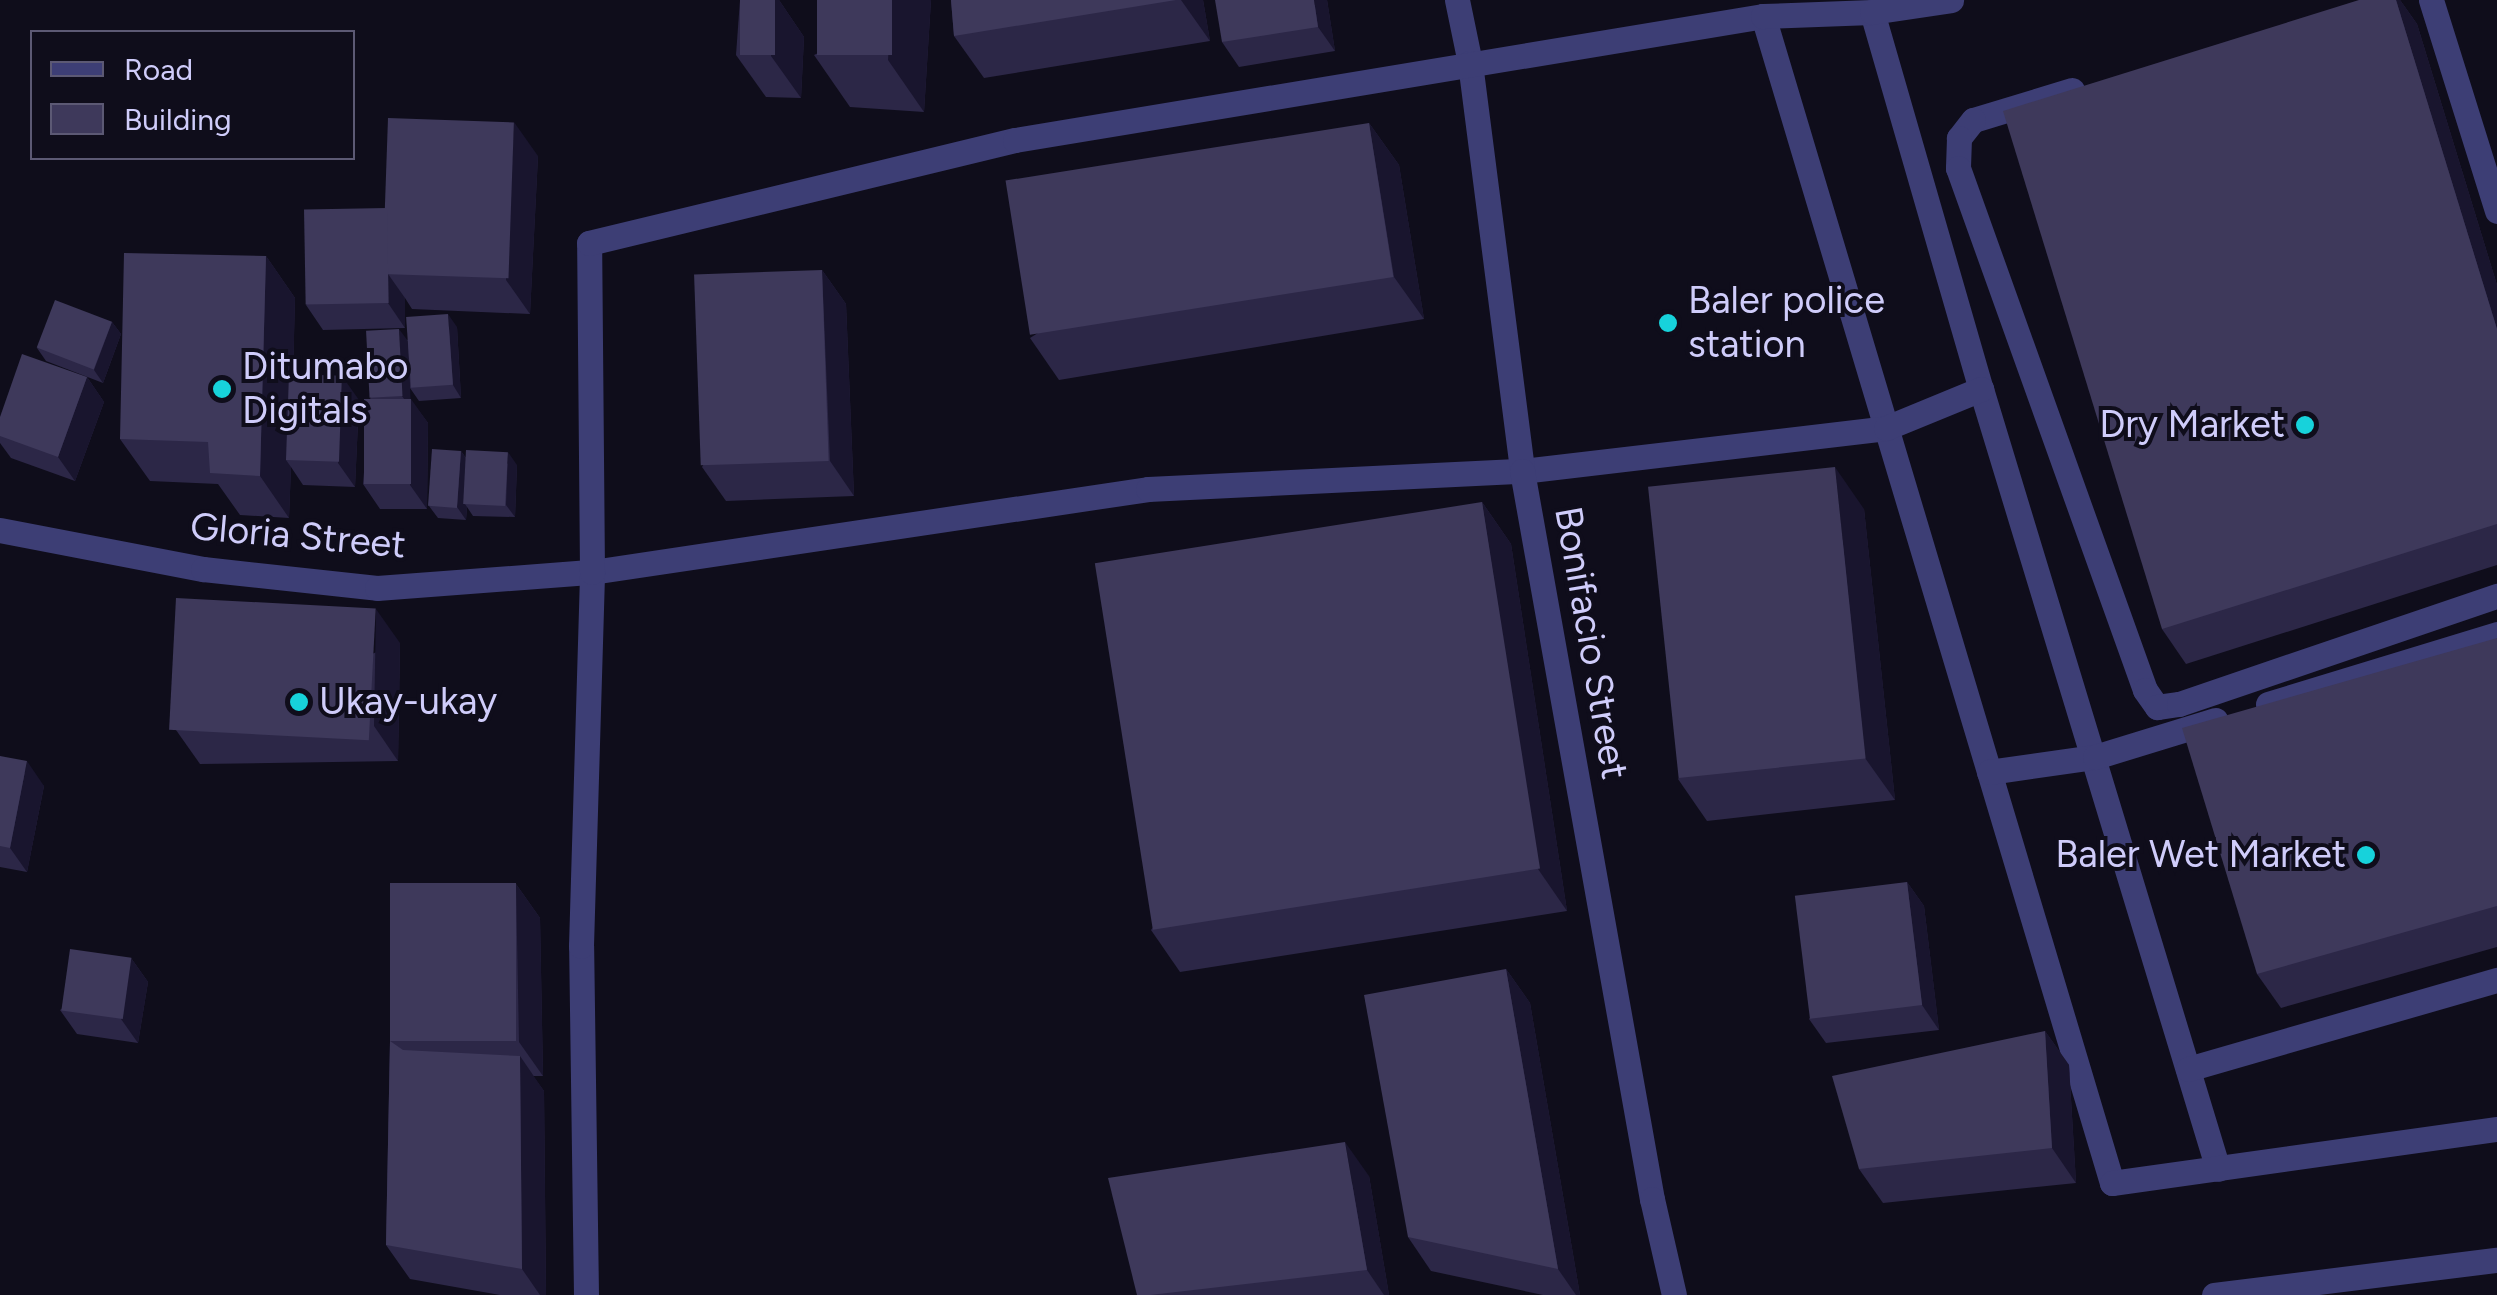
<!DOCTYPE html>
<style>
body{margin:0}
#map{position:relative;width:2497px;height:1295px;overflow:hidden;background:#0f0d1b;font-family:Figtree,sans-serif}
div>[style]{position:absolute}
.lane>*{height:25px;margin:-12.5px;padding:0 12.5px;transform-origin:12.5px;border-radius:12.5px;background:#3d3e75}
.street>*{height:25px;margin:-12.5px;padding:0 12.5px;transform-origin:12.5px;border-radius:12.5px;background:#3d3e75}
.wall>*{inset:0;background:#2c2747}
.shaded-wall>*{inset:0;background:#19152e}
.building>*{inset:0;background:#3e395b;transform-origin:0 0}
.dots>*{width:28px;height:28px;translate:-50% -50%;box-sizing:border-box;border:5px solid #0f0d1b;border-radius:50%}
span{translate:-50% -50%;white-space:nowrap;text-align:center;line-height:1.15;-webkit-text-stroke:8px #0f0d1b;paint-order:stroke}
.poi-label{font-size:38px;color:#cfccfa}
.left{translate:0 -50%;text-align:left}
.right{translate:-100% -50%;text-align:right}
.street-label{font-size:38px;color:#cfccfa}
.legend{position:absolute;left:30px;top:30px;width:325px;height:130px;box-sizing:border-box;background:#0f0d1b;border:2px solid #5c5974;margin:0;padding:12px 18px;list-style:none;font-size:30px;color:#cfccfa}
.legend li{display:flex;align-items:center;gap:20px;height:50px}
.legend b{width:50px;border:2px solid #5c5974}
</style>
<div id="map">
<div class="lane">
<div style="left:2431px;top:0;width:221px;rotate:72.6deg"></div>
<div style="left:1872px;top:12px;width:392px;rotate:73.9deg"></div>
<div style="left:1981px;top:389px;width:815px;rotate:73.1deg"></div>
<div style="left:1763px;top:16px;width:1218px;rotate:73.35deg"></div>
<div style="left:2112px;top:1183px;width:389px;rotate:-8deg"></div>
<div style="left:2072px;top:90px;width:103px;rotate:163.1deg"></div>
<div style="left:1973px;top:120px;width:23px;rotate:128deg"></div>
<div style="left:1959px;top:138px;width:30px;rotate:92deg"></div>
<div style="left:1958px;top:168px;width:554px;rotate:70.29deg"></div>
<div style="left:2145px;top:690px;width:21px;rotate:55deg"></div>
<div style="left:2157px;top:707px;width:22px;rotate:-8deg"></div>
<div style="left:2179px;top:704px;width:336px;rotate:-18.8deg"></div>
<div style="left:592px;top:572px;width:562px;rotate:-8.49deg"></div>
<div style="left:1148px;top:489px;width:374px;rotate:-2.8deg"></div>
<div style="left:1522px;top:471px;width:367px;rotate:-6.7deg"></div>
<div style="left:1886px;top:428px;width:103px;rotate:-22.3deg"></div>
<div style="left:2268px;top:704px;width:239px;rotate:-17deg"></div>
<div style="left:1989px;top:772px;width:107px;rotate:-8.1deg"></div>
<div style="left:2095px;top:757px;width:126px;rotate:-17.1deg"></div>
<div style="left:2188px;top:1069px;width:322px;rotate:-16.1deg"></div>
</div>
<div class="street">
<div style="left:1457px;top:0;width:64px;rotate:78.3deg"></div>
<div style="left:1470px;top:63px;width:411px;rotate:82.7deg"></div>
<div style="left:1522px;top:471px;width:740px;rotate:79.88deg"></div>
<div style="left:1652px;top:1199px;width:98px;rotate:77.1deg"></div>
<div style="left:0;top:530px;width:207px;rotate:10.9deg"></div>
<div style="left:203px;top:569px;width:175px;rotate:6.2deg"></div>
<div style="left:377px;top:588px;width:216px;rotate:-4.3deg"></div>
<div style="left:586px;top:1295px;width:349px;rotate:-90.8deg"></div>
<div style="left:581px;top:946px;width:374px;rotate:-88.3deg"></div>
<div style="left:592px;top:572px;width:329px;rotate:-90.5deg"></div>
<div style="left:589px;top:243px;width:438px;rotate:-13.6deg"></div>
<div style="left:1015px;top:140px;width:758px;rotate:-9.41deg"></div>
<div style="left:1763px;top:16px;width:109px;rotate:-2.1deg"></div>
<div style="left:1872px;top:12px;width:80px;rotate:-8.6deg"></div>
<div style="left:2214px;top:1295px;width:285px;rotate:-7.1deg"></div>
</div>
<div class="wall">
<div style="clip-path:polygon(740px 0,779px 0,804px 37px,801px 98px,766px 97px,736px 55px)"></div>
<div style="clip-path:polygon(931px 0,924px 112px,850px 107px,814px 55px)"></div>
<div style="clip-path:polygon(951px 0,1203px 0,1210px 41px,984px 78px,954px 36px)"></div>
<div style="clip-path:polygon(1327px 0,1335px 51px,1239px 67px,1222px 42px)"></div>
<div style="clip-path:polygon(2359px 0,2400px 0,2417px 24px,2497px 285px,2497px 565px,2186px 664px,2162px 629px)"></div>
<div style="clip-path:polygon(1369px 123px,1399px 165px,1424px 319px,1059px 380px,1030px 338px)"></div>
<div style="clip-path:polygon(538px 156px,530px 314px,412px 309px,405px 298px,405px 328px,323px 330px,306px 305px,388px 210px)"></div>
<div style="clip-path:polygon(266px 256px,295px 298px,293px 374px,359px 400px,355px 487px,303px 485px,291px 467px,289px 518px,240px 515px,218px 484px,150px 481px,120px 439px)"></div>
<div style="clip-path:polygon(822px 270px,846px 304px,854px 496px,726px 501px,702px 467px)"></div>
<div style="clip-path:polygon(112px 322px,121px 334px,103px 383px,46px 361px,37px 348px)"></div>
<div style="clip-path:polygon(457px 327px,461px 398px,419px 401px,410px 388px,409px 375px,410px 399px,428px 423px,427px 509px,380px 509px,363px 484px,370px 399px,407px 340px)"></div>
<div style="clip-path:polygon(87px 377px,104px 402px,75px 481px,11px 458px,0 443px,0 417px)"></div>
<div style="clip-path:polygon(461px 451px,466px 458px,517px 465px,515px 517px,473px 516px,467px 507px,466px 520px,438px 518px,429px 506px)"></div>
<div style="clip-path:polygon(1482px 502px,1511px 544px,1567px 911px,1180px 972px,1151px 930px)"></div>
<div style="clip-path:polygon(1864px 509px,1895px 800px,1707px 821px,1678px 779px)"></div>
<div style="clip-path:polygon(2497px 638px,2497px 947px,2281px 1008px,2257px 974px)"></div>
<div style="clip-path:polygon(400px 643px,398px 761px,200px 764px,176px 730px)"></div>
<div style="clip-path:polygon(0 756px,44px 786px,27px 872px,0 867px)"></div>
<div style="clip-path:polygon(1907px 882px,1924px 906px,1939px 1030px,1826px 1043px,1809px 1019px)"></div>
<div style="clip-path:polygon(516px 884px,540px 918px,543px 1076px,533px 1076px,544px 1091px,546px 1295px,500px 1295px,410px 1279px,386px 1245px,390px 1041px)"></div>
<div style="clip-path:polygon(131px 958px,148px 982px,138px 1043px,77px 1034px,60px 1010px)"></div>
<div style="clip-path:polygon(1506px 969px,1530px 1003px,1580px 1295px,1543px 1295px,1431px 1271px,1408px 1237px)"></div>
<div style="clip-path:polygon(2045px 1031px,2069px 1065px,2076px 1183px,1883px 1203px,1859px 1169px)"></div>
<div style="clip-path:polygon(1369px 1176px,1389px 1295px,1137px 1295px)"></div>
</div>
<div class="shaded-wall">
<div style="clip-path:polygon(775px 0,779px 0,804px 37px,801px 98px,771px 56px)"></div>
<div style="clip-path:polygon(892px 0,931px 0,924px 112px,888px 60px)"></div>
<div style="clip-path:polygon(1181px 0,1203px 0,1210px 41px)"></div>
<div style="clip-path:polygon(1314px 0,1327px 0,1335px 51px,1318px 27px)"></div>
<div style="clip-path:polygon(2396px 0,2400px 0,2417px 24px,2497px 285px,2497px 329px)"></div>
<div style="clip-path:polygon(514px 122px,538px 156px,530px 314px,506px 280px)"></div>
<div style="clip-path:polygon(1369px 123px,1399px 165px,1424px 319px,1394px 277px)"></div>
<div style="clip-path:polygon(266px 256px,295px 298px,291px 460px,286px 460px,291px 467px,289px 518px,260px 476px)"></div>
<div style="clip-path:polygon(822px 270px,846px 304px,854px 496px,830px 461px)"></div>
<div style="clip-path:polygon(388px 274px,405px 298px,405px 328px,388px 303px)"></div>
<div style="clip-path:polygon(448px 314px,457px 327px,461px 398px,453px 385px)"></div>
<div style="clip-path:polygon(112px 322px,121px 334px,103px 383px,94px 370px)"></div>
<div style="clip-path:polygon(399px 329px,408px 341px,411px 409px,402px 396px)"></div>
<div style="clip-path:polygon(342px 376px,359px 400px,355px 487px,338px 463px)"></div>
<div style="clip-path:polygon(87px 377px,104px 402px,75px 481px,58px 457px)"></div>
<div style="clip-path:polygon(411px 399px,428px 423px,427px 509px,410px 485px)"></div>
<div style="clip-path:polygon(461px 451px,470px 464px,465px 504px,467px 507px,466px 520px,457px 507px)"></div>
<div style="clip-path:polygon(508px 452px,517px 465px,515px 517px,506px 505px)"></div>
<div style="clip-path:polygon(1835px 467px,1864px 509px,1895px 800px,1865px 758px)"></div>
<div style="clip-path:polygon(1482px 502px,1511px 544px,1567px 911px,1538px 869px)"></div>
<div style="clip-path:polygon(376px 609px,400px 643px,398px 761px,374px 726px)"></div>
<div style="clip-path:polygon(27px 761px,44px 786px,27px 872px,10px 848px)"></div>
<div style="clip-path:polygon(1907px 882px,1924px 906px,1939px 1030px,1922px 1005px)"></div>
<div style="clip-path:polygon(516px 884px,540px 918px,543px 1076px,519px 1042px)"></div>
<div style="clip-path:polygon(131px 958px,148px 982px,138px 1043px,121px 1019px)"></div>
<div style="clip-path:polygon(1506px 969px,1530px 1003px,1580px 1295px,1576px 1295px,1558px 1269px)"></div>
<div style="clip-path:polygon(2045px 1031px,2069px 1065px,2076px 1183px,2052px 1148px)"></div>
<div style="clip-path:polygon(520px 1056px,544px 1091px,546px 1295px,540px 1295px,522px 1269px)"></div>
<div style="clip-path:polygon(1345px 1142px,1369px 1176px,1389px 1295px,1384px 1295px,1367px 1270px)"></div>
</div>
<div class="building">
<div style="left:740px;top:0;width:35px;height:55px"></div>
<div style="left:817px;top:0;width:75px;height:55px"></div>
<div style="clip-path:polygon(951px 0,1176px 0,954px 36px)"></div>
<div style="clip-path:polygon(1215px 0,1314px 0,1318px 27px,1222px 42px)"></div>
<div style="clip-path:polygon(2359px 0,2396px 0,2497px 329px,2497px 524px,2162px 629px,2003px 111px)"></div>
<div style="left:388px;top:118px;width:126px;height:156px;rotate:2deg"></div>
<div style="left:1369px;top:123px;width:156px;height:368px;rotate:81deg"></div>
<div style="left:387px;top:208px;width:95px;height:83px;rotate:89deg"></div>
<div style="clip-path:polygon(124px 253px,266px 256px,260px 476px,210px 473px,208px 442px,120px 439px)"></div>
<div style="left:822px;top:270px;width:191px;height:128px;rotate:88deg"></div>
<div style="left:55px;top:300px;width:61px;height:51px;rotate:21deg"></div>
<div style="left:448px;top:314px;width:71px;height:42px;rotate:86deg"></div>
<div style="left:399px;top:329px;width:67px;height:33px;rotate:87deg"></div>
<div style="clip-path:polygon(22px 354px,87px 377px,58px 457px,0 436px,0 417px)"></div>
<div style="left:289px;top:374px;width:53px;height:86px;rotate:2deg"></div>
<div style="left:364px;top:399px;width:47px;height:85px"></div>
<div style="left:432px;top:449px;width:29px;height:57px;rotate:4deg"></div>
<div style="left:466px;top:450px;width:42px;height:54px;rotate:3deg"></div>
<div style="left:1835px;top:467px;width:293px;height:188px;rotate:84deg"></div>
<div style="left:1482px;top:502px;width:371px;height:392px;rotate:81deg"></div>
<div style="left:176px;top:598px;width:200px;height:132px;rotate:3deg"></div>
<div style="clip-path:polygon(2497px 638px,2497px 906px,2257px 974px,2182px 728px)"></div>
<div style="clip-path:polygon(0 756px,27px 761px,10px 848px,0 846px)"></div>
<div style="left:1907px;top:882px;width:124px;height:113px;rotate:83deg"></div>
<div style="left:390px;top:883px;width:126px;height:158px"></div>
<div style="left:70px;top:949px;width:62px;height:62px;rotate:8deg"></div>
<div style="clip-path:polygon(1506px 969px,1558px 1269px,1408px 1237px,1364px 995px)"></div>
<div style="clip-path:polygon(2045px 1031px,2052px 1148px,1859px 1169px,1832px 1076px)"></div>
<div style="clip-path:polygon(390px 1041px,403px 1050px,520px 1056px,522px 1269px,386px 1245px)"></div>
<div style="clip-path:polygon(1345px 1142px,1367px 1270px,1150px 1295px,1137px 1295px,1108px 1178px)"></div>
</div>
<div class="dots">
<div style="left:1668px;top:323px;background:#17d2db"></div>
<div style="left:222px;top:389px;background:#17d2db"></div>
<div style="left:2305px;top:425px;background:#17d2db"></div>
<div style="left:299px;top:702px;background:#17d2db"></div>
<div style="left:2366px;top:855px;background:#17d2db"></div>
</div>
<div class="poi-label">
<span class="left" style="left:1688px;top:323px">Baler police<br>station</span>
<span class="left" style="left:242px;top:389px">Ditumabo<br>Digitals</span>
<span class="right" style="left:2285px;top:425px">Dry Market</span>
<span class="left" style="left:319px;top:702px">Ukay-ukay</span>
<span class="right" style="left:2346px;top:855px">Baler Wet Market</span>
</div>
<div class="street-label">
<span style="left:298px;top:536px;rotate:5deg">Gloria Street</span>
<span style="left:1591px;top:643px;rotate:80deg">Bonifacio Street</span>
</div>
<ul class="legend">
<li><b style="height:12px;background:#3d3e75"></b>Road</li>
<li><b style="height:28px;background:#3e395b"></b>Building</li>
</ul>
</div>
